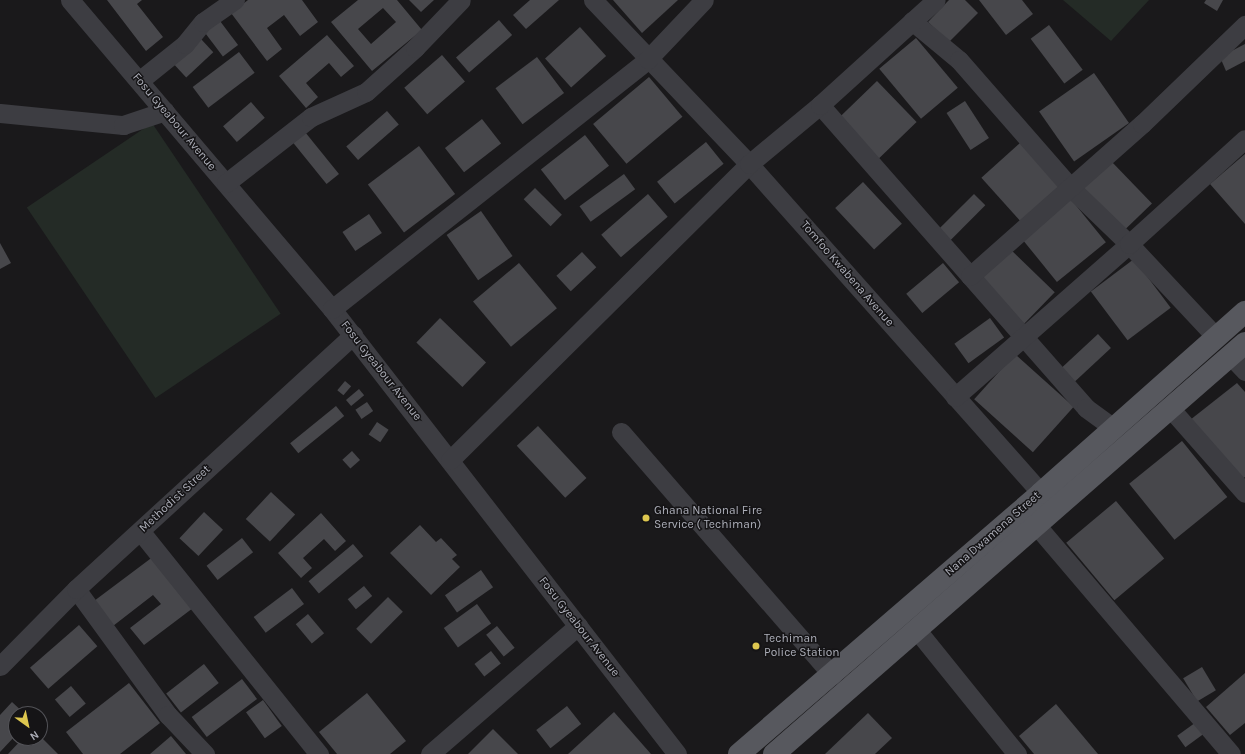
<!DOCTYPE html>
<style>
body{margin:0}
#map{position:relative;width:1245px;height:754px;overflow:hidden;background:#1a191b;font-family:Karla,sans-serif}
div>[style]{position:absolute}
.green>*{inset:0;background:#242b26;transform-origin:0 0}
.building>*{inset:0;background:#47474b;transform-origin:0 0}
.minor>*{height:19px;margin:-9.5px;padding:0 9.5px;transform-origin:9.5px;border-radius:9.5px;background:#3d3d42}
.major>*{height:22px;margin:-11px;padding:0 11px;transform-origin:11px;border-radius:11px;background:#57585e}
.dots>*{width:11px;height:11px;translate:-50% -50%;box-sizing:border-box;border:2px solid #151416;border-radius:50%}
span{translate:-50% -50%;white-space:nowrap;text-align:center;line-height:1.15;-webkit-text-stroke:3px #151416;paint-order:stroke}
.street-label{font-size:12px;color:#adafb9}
.poi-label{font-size:12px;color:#adafb9}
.left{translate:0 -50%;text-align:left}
.north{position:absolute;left:8px;top:706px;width:40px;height:40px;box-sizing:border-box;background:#151416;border:1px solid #525257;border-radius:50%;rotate:147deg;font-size:11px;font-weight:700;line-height:16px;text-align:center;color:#adafb9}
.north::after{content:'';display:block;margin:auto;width:14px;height:18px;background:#ddc64f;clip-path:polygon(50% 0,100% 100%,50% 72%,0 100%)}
</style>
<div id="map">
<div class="green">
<div style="clip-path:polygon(1063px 0,1149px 0,1111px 41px)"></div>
<div style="left:152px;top:123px;width:230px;height:151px;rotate:56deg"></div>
</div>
<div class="building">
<div style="clip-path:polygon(107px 0,142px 0,137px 4px,163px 37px,146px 51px)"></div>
<div style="clip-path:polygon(248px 0,302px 0,318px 22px,300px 36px,284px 15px,267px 28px,282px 49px,267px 61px,231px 13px)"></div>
<div style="clip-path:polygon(evenodd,358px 0,397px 0,422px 30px,372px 71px,331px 22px,358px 0,383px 8px,396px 22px,371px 44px,358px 29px,383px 8px)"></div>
<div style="clip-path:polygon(409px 0,434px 0,421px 12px)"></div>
<div style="clip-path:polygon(530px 0,559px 0,526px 29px,513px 15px)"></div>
<div style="clip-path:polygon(613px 0,678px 0,642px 33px)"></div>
<div style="clip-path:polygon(949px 0,965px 0,978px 13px,949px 42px,928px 22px)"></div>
<div style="clip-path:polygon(979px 0,1022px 0,1033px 14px,1006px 35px)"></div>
<div style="clip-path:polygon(1206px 0,1223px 0,1217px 11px,1204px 3px)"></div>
<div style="left:499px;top:20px;width:20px;height:57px;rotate:49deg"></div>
<div style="left:220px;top:21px;width:30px;height:19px;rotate:53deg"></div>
<div style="left:1049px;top:25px;width:56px;height:23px;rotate:53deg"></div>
<div style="left:580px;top:27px;width:39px;height:47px;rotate:48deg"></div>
<div style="clip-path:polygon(327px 35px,354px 66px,341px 77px,329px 63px,306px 83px,318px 97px,306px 108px,279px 76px)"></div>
<div style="left:916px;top:38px;width:65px;height:48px;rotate:50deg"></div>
<div style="left:201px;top:39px;width:18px;height:37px;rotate:47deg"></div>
<div style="clip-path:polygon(1245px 44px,1245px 61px,1226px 71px,1220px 57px)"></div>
<div style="left:239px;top:52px;width:26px;height:58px;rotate:53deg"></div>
<div style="left:442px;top:55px;width:35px;height:50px;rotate:49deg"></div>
<div style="left:537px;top:57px;width:45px;height:52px;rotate:53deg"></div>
<div style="left:1094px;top:73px;width:61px;height:67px;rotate:55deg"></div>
<div style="left:649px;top:77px;width:52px;height:73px;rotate:50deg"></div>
<div style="left:877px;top:81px;width:57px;height:55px;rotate:46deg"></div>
<div style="left:965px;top:101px;width:44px;height:22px;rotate:57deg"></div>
<div style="left:251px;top:102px;width:21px;height:37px;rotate:49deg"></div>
<div style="left:387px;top:111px;width:18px;height:54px;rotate:49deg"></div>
<div style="left:482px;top:119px;width:31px;height:47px;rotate:52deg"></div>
<div style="left:305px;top:132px;width:54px;height:16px;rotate:51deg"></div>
<div style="left:585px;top:135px;width:39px;height:56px;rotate:52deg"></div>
<div style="left:706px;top:142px;width:28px;height:63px;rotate:51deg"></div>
<div style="left:1020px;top:143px;width:60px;height:52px;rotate:48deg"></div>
<div style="left:419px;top:146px;width:60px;height:64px;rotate:53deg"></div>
<div style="clip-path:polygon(1245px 154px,1245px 224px,1210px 184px)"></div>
<div style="left:1111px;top:161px;width:59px;height:40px;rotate:46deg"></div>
<div style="left:624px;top:174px;width:19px;height:55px;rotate:54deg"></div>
<div style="left:863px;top:182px;width:57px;height:38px;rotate:47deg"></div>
<div style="left:535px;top:188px;width:38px;height:16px;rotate:45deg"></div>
<div style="left:648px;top:194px;width:30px;height:62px;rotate:49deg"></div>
<div style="left:974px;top:194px;width:16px;height:50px;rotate:45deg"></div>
<div style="left:1070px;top:198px;width:57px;height:63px;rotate:51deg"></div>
<div style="left:481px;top:211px;width:55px;height:42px;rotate:55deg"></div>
<div style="left:369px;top:214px;width:23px;height:32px;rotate:56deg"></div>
<div style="clip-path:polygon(0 243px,11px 263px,0 269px)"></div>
<div style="left:1008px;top:247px;width:65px;height:44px;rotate:44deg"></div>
<div style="left:582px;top:252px;width:21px;height:35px;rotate:47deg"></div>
<div style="left:1134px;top:259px;width:61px;height:54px;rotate:53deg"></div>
<div style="left:519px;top:263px;width:59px;height:60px;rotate:50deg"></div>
<div style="left:943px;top:263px;width:25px;height:48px;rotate:50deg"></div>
<div style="left:440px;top:318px;width:64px;height:34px;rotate:44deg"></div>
<div style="left:990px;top:318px;width:24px;height:44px;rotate:54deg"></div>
<div style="left:1098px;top:334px;width:19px;height:50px;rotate:47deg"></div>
<div style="left:1015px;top:354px;width:79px;height:61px;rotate:42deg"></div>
<div style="left:345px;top:381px;width:8px;height:12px;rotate:40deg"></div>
<div style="clip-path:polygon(1237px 383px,1245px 392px,1245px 477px,1239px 482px,1190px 420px)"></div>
<div style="left:359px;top:389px;width:8px;height:17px;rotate:50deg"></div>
<div style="left:367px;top:402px;width:11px;height:14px;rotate:56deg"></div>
<div style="left:336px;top:406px;width:13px;height:59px;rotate:51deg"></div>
<div style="left:377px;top:422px;width:14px;height:15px;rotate:34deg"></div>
<div style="left:538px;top:426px;width:71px;height:29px;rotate:47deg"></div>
<div style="left:1182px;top:441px;width:72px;height:68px;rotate:51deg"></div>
<div style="left:352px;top:451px;width:12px;height:13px;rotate:48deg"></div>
<div style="left:271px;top:492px;width:33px;height:37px;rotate:43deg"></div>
<div style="left:1116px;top:501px;width:75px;height:65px;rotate:50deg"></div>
<div style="left:204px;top:512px;width:26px;height:36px;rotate:43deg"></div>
<div style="clip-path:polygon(321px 513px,346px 541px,335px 551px,324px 539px,303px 558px,312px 568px,301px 578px,278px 553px)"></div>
<div style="clip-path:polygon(420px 525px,436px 542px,441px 538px,457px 555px,452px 559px,460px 567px,431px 595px,390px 553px)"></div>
<div style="left:242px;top:538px;width:18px;height:45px;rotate:52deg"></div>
<div style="left:353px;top:544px;width:16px;height:58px;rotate:50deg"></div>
<div style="clip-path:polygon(154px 556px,193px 608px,144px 645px,130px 628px,161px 604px,153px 595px,113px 626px,94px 601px)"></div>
<div style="left:481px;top:570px;width:21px;height:44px;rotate:55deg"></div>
<div style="left:364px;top:586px;width:13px;height:21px;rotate:51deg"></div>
<div style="left:292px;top:588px;width:20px;height:48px;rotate:53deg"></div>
<div style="left:388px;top:597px;width:21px;height:45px;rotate:45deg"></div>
<div style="left:477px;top:604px;width:24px;height:41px;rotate:54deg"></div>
<div style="left:308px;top:614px;width:25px;height:16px;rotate:50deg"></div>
<div style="left:79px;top:625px;width:28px;height:65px;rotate:49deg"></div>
<div style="left:497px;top:626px;width:28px;height:14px;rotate:51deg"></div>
<div style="left:491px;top:651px;width:16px;height:21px;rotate:52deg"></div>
<div style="left:204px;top:664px;width:24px;height:48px;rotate:52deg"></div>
<div style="left:1202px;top:667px;width:27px;height:22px;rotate:59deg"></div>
<div style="clip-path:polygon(1245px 673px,1245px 723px,1230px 735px,1206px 707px)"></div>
<div style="left:242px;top:679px;width:25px;height:63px;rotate:53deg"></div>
<div style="clip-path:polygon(129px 683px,160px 723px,120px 754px,83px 754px,66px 732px)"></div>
<div style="left:71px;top:686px;width:23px;height:21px;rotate:50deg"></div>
<div style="clip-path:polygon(367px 693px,406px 741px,390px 754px,337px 754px,319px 732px)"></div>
<div style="left:263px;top:700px;width:32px;height:21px;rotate:54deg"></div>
<div style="clip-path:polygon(12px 702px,25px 714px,16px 714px,16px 735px,0 752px,0 715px)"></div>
<div style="clip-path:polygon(1056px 704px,1098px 754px,1034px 754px,1019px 736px)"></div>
<div style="left:567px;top:706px;width:23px;height:39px;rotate:52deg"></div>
<div style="clip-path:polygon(614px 712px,651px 754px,568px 754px)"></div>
<div style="clip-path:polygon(868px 713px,892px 738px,875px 754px,825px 754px)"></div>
<div style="left:1199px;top:720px;width:14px;height:27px;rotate:54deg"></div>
<div style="clip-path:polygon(493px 729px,518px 754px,468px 754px)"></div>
<div style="clip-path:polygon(40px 736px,58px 754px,8px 754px,23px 738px,40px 738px)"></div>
<div style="clip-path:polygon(171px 736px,186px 754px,150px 754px)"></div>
</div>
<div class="minor">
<div style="left:70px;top:0;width:405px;rotate:49.7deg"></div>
<div style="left:332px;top:309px;width:563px;rotate:52.21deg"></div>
<div style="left:593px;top:0;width:226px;rotate:46.4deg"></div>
<div style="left:749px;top:164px;width:440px;rotate:48.4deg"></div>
<div style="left:912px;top:21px;width:61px;rotate:39.7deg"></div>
<div style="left:959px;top:60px;width:169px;rotate:48.8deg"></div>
<div style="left:1070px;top:187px;width:82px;rotate:44deg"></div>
<div style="left:1129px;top:244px;width:127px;rotate:46.9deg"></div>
<div style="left:139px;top:81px;width:59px;rotate:-38.8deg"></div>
<div style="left:185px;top:44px;width:28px;rotate:-51deg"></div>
<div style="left:203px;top:22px;width:39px;rotate:-35deg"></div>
<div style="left:820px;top:105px;width:403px;rotate:48.7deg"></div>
<div style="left:1086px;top:408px;width:34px;rotate:36deg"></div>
<div style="left:0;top:113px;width:124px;rotate:5.6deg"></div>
<div style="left:123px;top:125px;width:44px;rotate:-18.4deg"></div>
<div style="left:226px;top:183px;width:108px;rotate:-37.8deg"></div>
<div style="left:311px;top:117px;width:60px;rotate:-24.4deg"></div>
<div style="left:366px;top:92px;width:66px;rotate:-41.9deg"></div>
<div style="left:415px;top:48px;width:66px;rotate:-46.2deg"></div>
<div style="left:970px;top:276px;width:230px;rotate:-41.5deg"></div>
<div style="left:1142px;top:124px;width:143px;rotate:-43.9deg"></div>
<div style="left:332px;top:309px;width:403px;rotate:-38.3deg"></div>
<div style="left:648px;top:59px;width:81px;rotate:-46.5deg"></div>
<div style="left:1231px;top:356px;width:21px;rotate:47deg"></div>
<div style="left:955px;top:397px;width:232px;rotate:-41.3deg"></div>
<div style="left:1129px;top:244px;width:156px;rotate:-42.2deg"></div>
<div style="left:1170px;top:408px;width:113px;rotate:48.6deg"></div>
<div style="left:621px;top:432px;width:322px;rotate:49deg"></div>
<div style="left:450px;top:460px;width:421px;rotate:-44.7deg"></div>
<div style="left:749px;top:164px;width:92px;rotate:-39.7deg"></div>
<div style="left:820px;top:105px;width:156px;rotate:-42.2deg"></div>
<div style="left:1037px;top:526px;width:299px;rotate:49.6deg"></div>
<div style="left:141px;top:532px;width:285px;rotate:51.3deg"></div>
<div style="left:76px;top:589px;width:156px;rotate:53.9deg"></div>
<div style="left:168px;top:715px;width:54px;rotate:46.5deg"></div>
<div style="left:916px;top:629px;width:161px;rotate:51.1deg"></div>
<div style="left:0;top:666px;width:108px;rotate:-45.4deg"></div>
<div style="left:76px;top:589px;width:376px;rotate:-42.5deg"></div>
<div style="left:430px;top:754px;width:196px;rotate:-40.9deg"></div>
</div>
<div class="major">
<div style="left:739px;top:754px;width:399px;rotate:-40.8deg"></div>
<div style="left:1041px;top:493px;width:273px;rotate:-41.6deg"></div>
<div style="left:774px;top:754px;width:625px;rotate:-41.11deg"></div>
</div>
<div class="dots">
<div style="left:646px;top:518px;background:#ddc64f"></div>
<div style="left:756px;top:646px;background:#ddc64f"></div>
</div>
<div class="street-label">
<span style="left:174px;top:122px;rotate:50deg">Fosu Gyeabour Avenue</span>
<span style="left:847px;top:274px;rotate:49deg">Tomfoo Kwabena Avenue</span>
<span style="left:381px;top:371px;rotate:52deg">Fosu Gyeabour Avenue</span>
<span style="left:175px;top:499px;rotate:-43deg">Methodist Street</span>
<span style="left:993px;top:534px;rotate:-41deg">Nana Dwamena Street</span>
<span style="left:579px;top:627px;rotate:52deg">Fosu Gyeabour Avenue</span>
</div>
<div class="poi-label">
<span class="left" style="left:654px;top:518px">Ghana National Fire<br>Service ( Techiman)</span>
<span class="left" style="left:764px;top:646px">Techiman<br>Police Station</span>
</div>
<div class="north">N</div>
</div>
